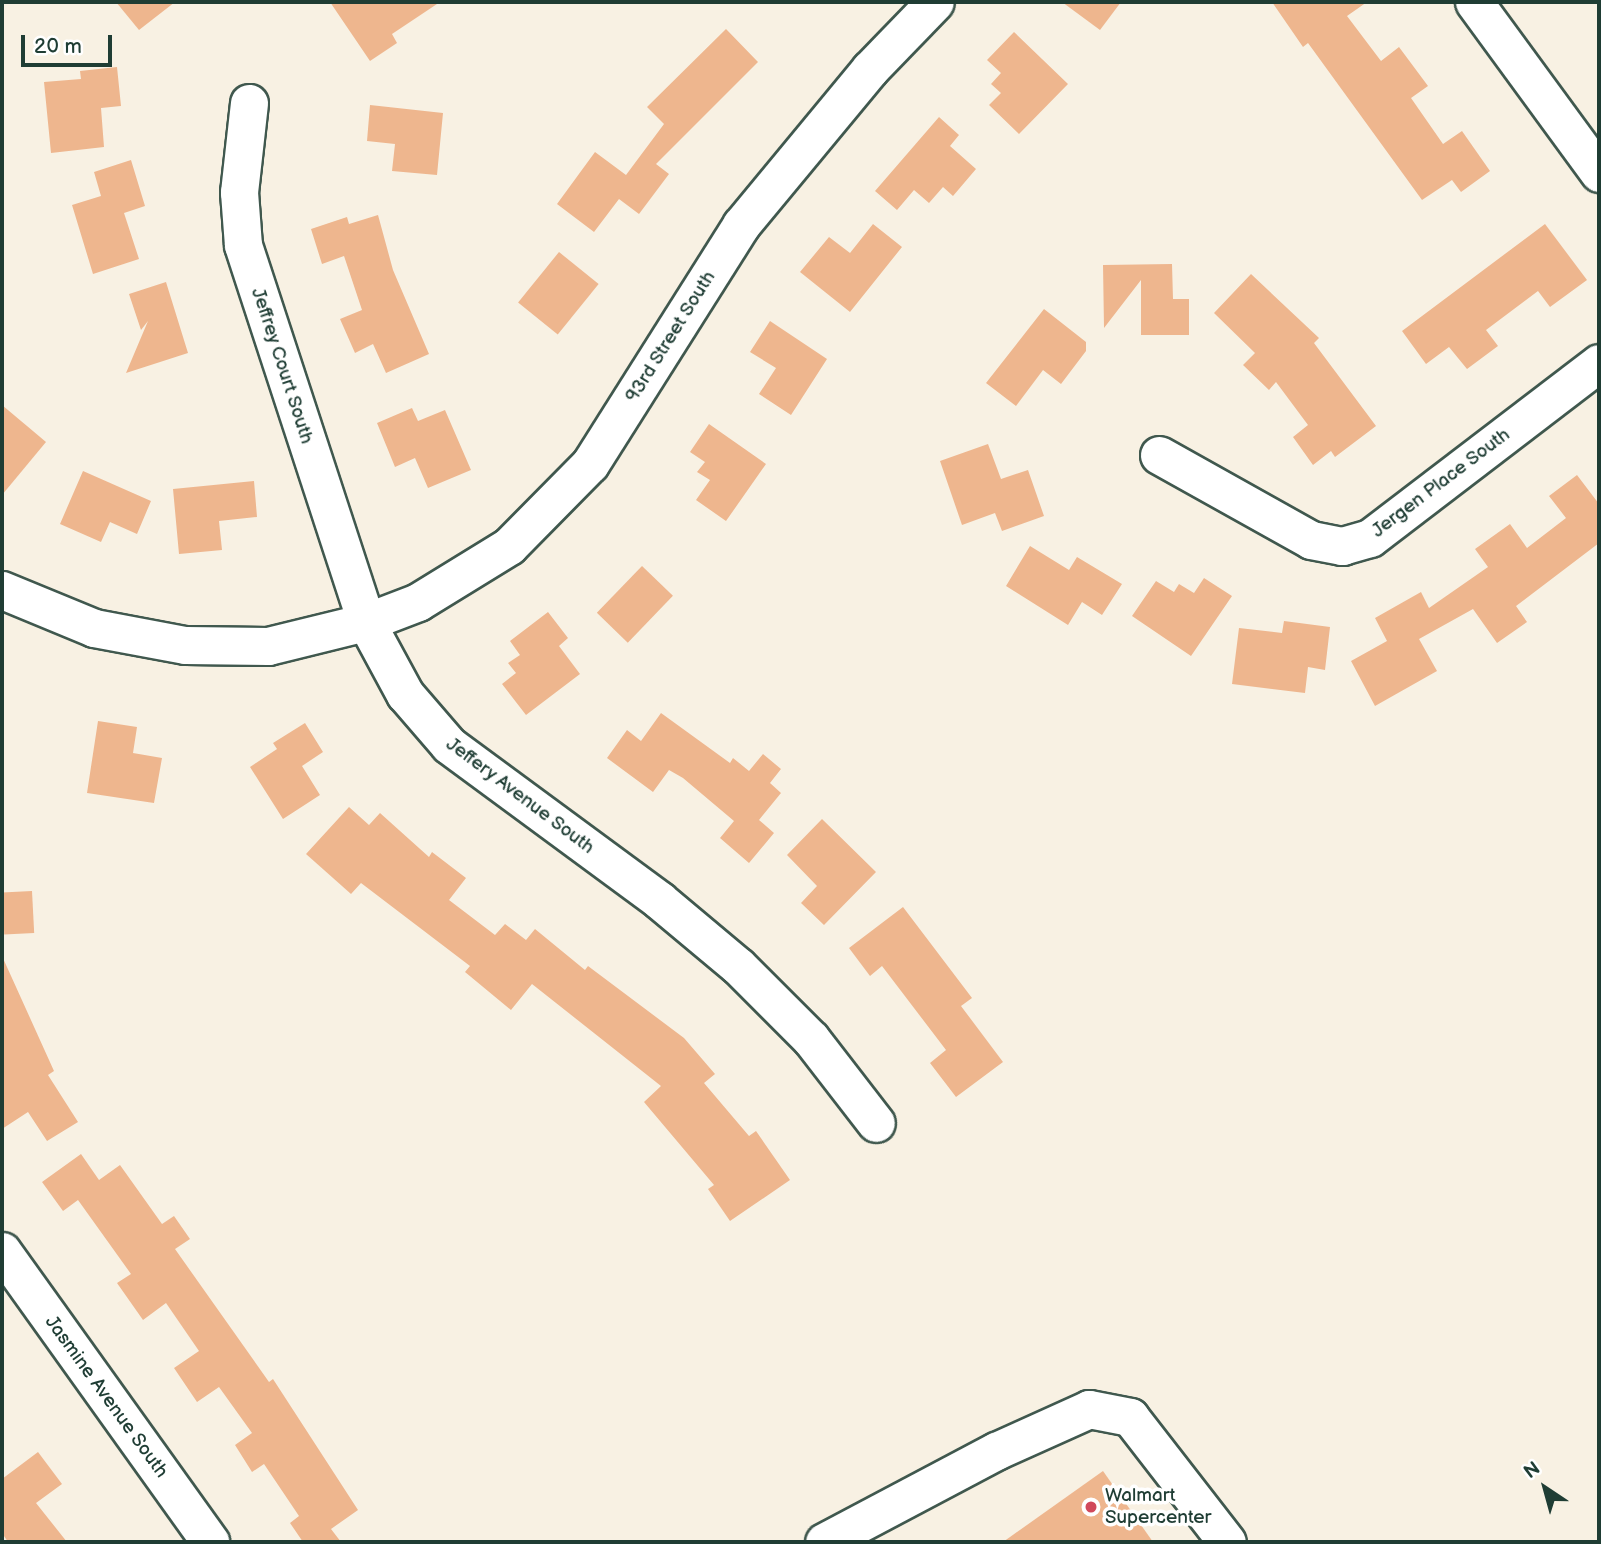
<!DOCTYPE html>
<style>
body{margin:0}
#map{position:relative;width:1601px;height:1544px;overflow:hidden;background:#f8f1e3;font-family:"Balsamiq Sans",sans-serif}
div>[style]{position:absolute}
.building>*{inset:0;background:#eeb68e;transform-origin:0 0}
.roads{filter:drop-shadow(2px 0 #40584e) drop-shadow(-2px 0 #40584e) drop-shadow(0 2px #40584e) drop-shadow(0 -2px #40584e)}
.minor>*{height:37px;margin:-18.5px;padding:0 18.5px;transform-origin:18.5px;border-radius:18.5px;background:#fff}
.dots>*{width:19px;height:19px;translate:-50% -50%;box-sizing:border-box;border:4px solid #fff;border-radius:50%}
span{translate:-50% -50%;white-space:nowrap;text-align:center;line-height:1.15;-webkit-text-stroke:7px #fff;paint-order:stroke}
.street-label{font-size:19px;color:#1f3d34}
.poi-label{font-size:19px;color:#1f3d34}
.left{translate:0 -50%;text-align:left}
.frame{position:absolute;inset:0;border:4px solid #1f3d34;pointer-events:none}
.north{position:absolute;left:1510px;top:1453px;width:70px;height:70px;-webkit-text-stroke:5px #fff;paint-order:stroke;rotate:324deg;font-size:19px;font-weight:700;line-height:28px;text-align:center;color:#1f3d34}
.north::after{content:'';display:block;margin:auto;width:24px;height:32px;background:#1f3d34;clip-path:polygon(50% 0,100% 100%,50% 72%,0 100%)}
.scale{position:absolute;left:21px;top:35px;width:91px;height:32px;box-sizing:border-box;border:4px solid #1f3d34;border-top:0;padding-left:9px;font-size:21px;line-height:24px;white-space:nowrap;color:#1f3d34;-webkit-text-stroke:5px #fff;paint-order:stroke}
</style>
<div id="map">
<div class="building">
<div style="clip-path:polygon(116px 2px,175px 2px,139px 30px)"></div>
<div style="clip-path:polygon(330px 2px,440px 2px,392px 34px,397px 43px,370px 61px)"></div>
<div style="clip-path:polygon(1062px 2px,1121px 2px,1100px 30px)"></div>
<div style="clip-path:polygon(1272px 2px,1367px 2px,1347px 16px,1381px 61px,1399px 47px,1428px 86px,1411px 98px,1443px 144px,1462px 131px,1490px 171px,1461px 192px,1452px 180px,1422px 200px,1308px 43px,1303px 47px)"></div>
<div style="clip-path:polygon(726px 29px,758px 62px,656px 164px,669px 174px,639px 214px,619px 199px,594px 232px,557px 204px,595px 152px,626px 175px,664px 124px,647px 107px)"></div>
<div style="clip-path:polygon(1014px 32px,1068px 84px,1019px 134px,989px 105px,1001px 93px,991px 84px,1001px 73px,987px 60px)"></div>
<div style="clip-path:polygon(117px 67px,121px 106px,101px 108px,104px 147px,51px 153px,44px 82px,81px 79px,80px 71px)"></div>
<div style="clip-path:polygon(370px 105px,443px 113px,437px 175px,392px 171px,395px 144px,367px 141px)"></div>
<div style="clip-path:polygon(939px 117px,959px 135px,950px 146px,976px 169px,953px 196px,943px 187px,929px 203px,914px 190px,897px 210px,875px 191px)"></div>
<div style="clip-path:polygon(131px 160px,145px 206px,124px 213px,139px 259px,93px 274px,72px 205px,101px 196px,94px 172px)"></div>
<div style="clip-path:polygon(378px 215px,393px 270px,429px 354px,386px 373px,373px 344px,355px 353px,340px 319px,362px 310px,344px 256px,322px 264px,311px 229px,347px 217px,349px 224px)"></div>
<div style="clip-path:polygon(873px 224px,902px 247px,850px 312px,800px 272px,829px 237px,850px 253px)"></div>
<div style="clip-path:polygon(1545px 224px,1587px 280px,1550px 307px,1538px 291px,1486px 330px,1498px 346px,1467px 369px,1449px 347px,1426px 364px,1402px 331px)"></div>
<div style="left:559px;top:252px;width:51px;height:65px;rotate:39deg"></div>
<div style="clip-path:polygon(1172px 264px,1173px 299px,1189px 299px,1189px 335px,1141px 335px,1141px 280px,1104px 328px,1103px 265px)"></div>
<div style="clip-path:polygon(1251px 274px,1319px 338px,1314px 343px,1376px 426px,1335px 457px,1331px 451px,1313px 465px,1293px 437px,1308px 425px,1276px 382px,1269px 390px,1243px 365px,1255px 353px,1214px 313px)"></div>
<div style="clip-path:polygon(166px 282px,188px 353px,126px 373px,148px 321px,141px 330px,129px 294px)"></div>
<div style="clip-path:polygon(1044px 309px,1086px 342px,1086px 351px,1061px 384px,1043px 370px,1016px 406px,986px 383px)"></div>
<div style="clip-path:polygon(770px 321px,827px 359px,791px 415px,759px 394px,776px 368px,750px 352px)"></div>
<div style="clip-path:polygon(2px 405px,46px 442px,2px 495px)"></div>
<div style="clip-path:polygon(412px 408px,418px 421px,445px 410px,471px 470px,428px 488px,415px 458px,395px 467px,377px 423px)"></div>
<div style="clip-path:polygon(709px 424px,766px 464px,726px 521px,696px 500px,710px 480px,697px 472px,705px 462px,690px 452px)"></div>
<div style="clip-path:polygon(988px 444px,1001px 479px,1028px 470px,1044px 516px,1002px 531px,995px 513px,962px 525px,940px 461px)"></div>
<div style="clip-path:polygon(83px 471px,151px 501px,137px 534px,110px 522px,101px 542px,60px 524px)"></div>
<div style="clip-path:polygon(1577px 475px,1599px 504px,1599px 543px,1516px 606px,1527px 622px,1497px 643px,1473px 609px,1419px 639px,1437px 671px,1375px 706px,1351px 661px,1387px 641px,1375px 618px,1421px 592px,1429px 608px,1488px 567px,1475px 549px,1510px 524px,1527px 548px,1566px 518px,1549px 496px)"></div>
<div style="clip-path:polygon(254px 481px,257px 517px,219px 521px,222px 550px,179px 554px,173px 489px)"></div>
<div style="clip-path:polygon(1030px 546px,1069px 570px,1077px 557px,1122px 584px,1102px 615px,1082px 602px,1068px 625px,1006px 586px)"></div>
<div style="left:642px;top:566px;width:43px;height:65px;rotate:44deg"></div>
<div style="clip-path:polygon(1204px 578px,1232px 596px,1191px 656px,1132px 616px,1156px 581px,1174px 592px,1179px 584px,1194px 593px)"></div>
<div style="clip-path:polygon(548px 612px,568px 638px,559px 646px,580px 674px,526px 715px,502px 684px,516px 673px,508px 663px,520px 655px,510px 641px)"></div>
<div style="clip-path:polygon(1284px 621px,1330px 627px,1325px 670px,1308px 667px,1305px 693px,1232px 684px,1239px 628px,1282px 633px)"></div>
<div style="clip-path:polygon(661px 713px,730px 763px,733px 758px,749px 771px,763px 754px,781px 769px,770px 783px,781px 793px,759px 820px,774px 833px,749px 863px,720px 838px,734px 821px,683px 778px,669px 770px,653px 792px,607px 758px,627px 730px,641px 741px)"></div>
<div style="clip-path:polygon(98px 721px,137px 727px,133px 753px,162px 758px,154px 803px,87px 793px)"></div>
<div style="clip-path:polygon(305px 723px,323px 752px,302px 766px,320px 795px,283px 819px,250px 767px,277px 749px,273px 743px)"></div>
<div style="clip-path:polygon(349px 807px,369px 825px,380px 813px,429px 857px,432px 852px,466px 878px,449px 900px,495px 935px,505px 924px,526px 940px,535px 929px,585px 970px,588px 966px,684px 1038px,715px 1074px,704px 1083px,749px 1136px,756px 1131px,790px 1180px,730px 1221px,708px 1189px,714px 1185px,644px 1102px,661px 1086px,532px 984px,511px 1010px,465px 972px,470px 966px,361px 883px,351px 894px,306px 854px)"></div>
<div style="clip-path:polygon(822px 819px,876px 872px,824px 925px,801px 903px,817px 886px,787px 855px)"></div>
<div style="left:32px;top:891px;width:42px;height:30px;rotate:87deg"></div>
<div style="clip-path:polygon(903px 907px,972px 998px,961px 1006px,1003px 1062px,956px 1097px,930px 1063px,946px 1050px,882px 966px,870px 976px,849px 948px)"></div>
<div style="clip-path:polygon(2px 956px,54px 1071px,48px 1075px,78px 1122px,47px 1141px,28px 1112px,2px 1129px)"></div>
<div style="clip-path:polygon(81px 1154px,99px 1180px,120px 1165px,162px 1224px,174px 1216px,190px 1239px,175px 1249px,269px 1382px,273px 1379px,358px 1510px,331px 1529px,341px 1542px,303px 1542px,290px 1523px,299px 1516px,264px 1464px,252px 1472px,235px 1445px,252px 1433px,219px 1387px,197px 1402px,174px 1368px,199px 1351px,166px 1303px,143px 1320px,117px 1283px,131px 1274px,78px 1200px,63px 1211px,42px 1182px)"></div>
<div style="clip-path:polygon(38px 1452px,62px 1484px,36px 1503px,67px 1542px,8px 1542px,2px 1533px,2px 1479px)"></div>
<div style="clip-path:polygon(1103px 1471px,1153px 1542px,1003px 1542px)"></div>
</div>
<div class="roads">
<div class="minor">
<div style="left:1474px;top:2px;width:212px;rotate:53.8deg"></div>
<div style="left:249px;top:103px;width:90px;rotate:96.4deg"></div>
<div style="left:239px;top:192px;width:53px;rotate:85.7deg"></div>
<div style="left:243px;top:245px;width:397px;rotate:71.9deg"></div>
<div style="left:366px;top:622px;width:82px;rotate:61.6deg"></div>
<div style="left:405px;top:694px;width:67px;rotate:49.2deg"></div>
<div style="left:449px;top:745px;width:261px;rotate:36.4deg"></div>
<div style="left:659px;top:900px;width:103px;rotate:39.9deg"></div>
<div style="left:738px;top:966px;width:103px;rotate:45deg"></div>
<div style="left:811px;top:1039px;width:106px;rotate:52.3deg"></div>
<div style="left:1159px;top:455px;width:174px;rotate:29.2deg"></div>
<div style="left:1311px;top:540px;width:32px;rotate:11deg"></div>
<div style="left:1342px;top:546px;width:29px;rotate:-16deg"></div>
<div style="left:1370px;top:538px;width:288px;rotate:-37.4deg"></div>
<div style="left:2px;top:590px;width:100px;rotate:22.4deg"></div>
<div style="left:94px;top:628px;width:93px;rotate:10.6deg"></div>
<div style="left:185px;top:645px;width:83px;rotate:0.7deg"></div>
<div style="left:268px;top:646px;width:101px;rotate:-13.8deg"></div>
<div style="left:366px;top:622px;width:56px;rotate:-21deg"></div>
<div style="left:418px;top:602px;width:107px;rotate:-31.6deg"></div>
<div style="left:509px;top:546px;width:115px;rotate:-45.4deg"></div>
<div style="left:590px;top:464px;width:283px;rotate:-57.7deg"></div>
<div style="left:741px;top:225px;width:202px;rotate:-50.4deg"></div>
<div style="left:870px;top:69px;width:93px;rotate:-45.9deg"></div>
<div style="left:2px;top:1251px;width:358px;rotate:54.4deg"></div>
<div style="left:824px;top:1542px;width:195px;rotate:-27.9deg"></div>
<div style="left:996px;top:1451px;width:102px;rotate:-24.3deg"></div>
<div style="left:1089px;top:1409px;width:42px;rotate:11deg"></div>
<div style="left:1130px;top:1417px;width:158px;rotate:52.2deg"></div>
</div>
</div>
<div class="dots">
<div style="left:1091px;top:1507px;background:#d1495b"></div>
</div>
<div class="street-label">
<span style="left:671px;top:337px;rotate:-58deg">93rd Street South</span>
<span style="left:282px;top:366px;rotate:72deg">Jeffrey Court South</span>
<span style="left:1441px;top:483px;rotate:-37deg">Jergen Place South</span>
<span style="left:520px;top:796px;rotate:37deg">Jeffery Avenue South</span>
<span style="left:106px;top:1397px;rotate:54deg">Jasmine Avenue South</span>
</div>
<div class="poi-label">
<span class="left" style="left:1105px;top:1507px">Walmart<br>Supercenter</span>
</div>
<div class="frame"></div>
<div class="north">N</div>
<div class="scale">20 m</div>
</div>
